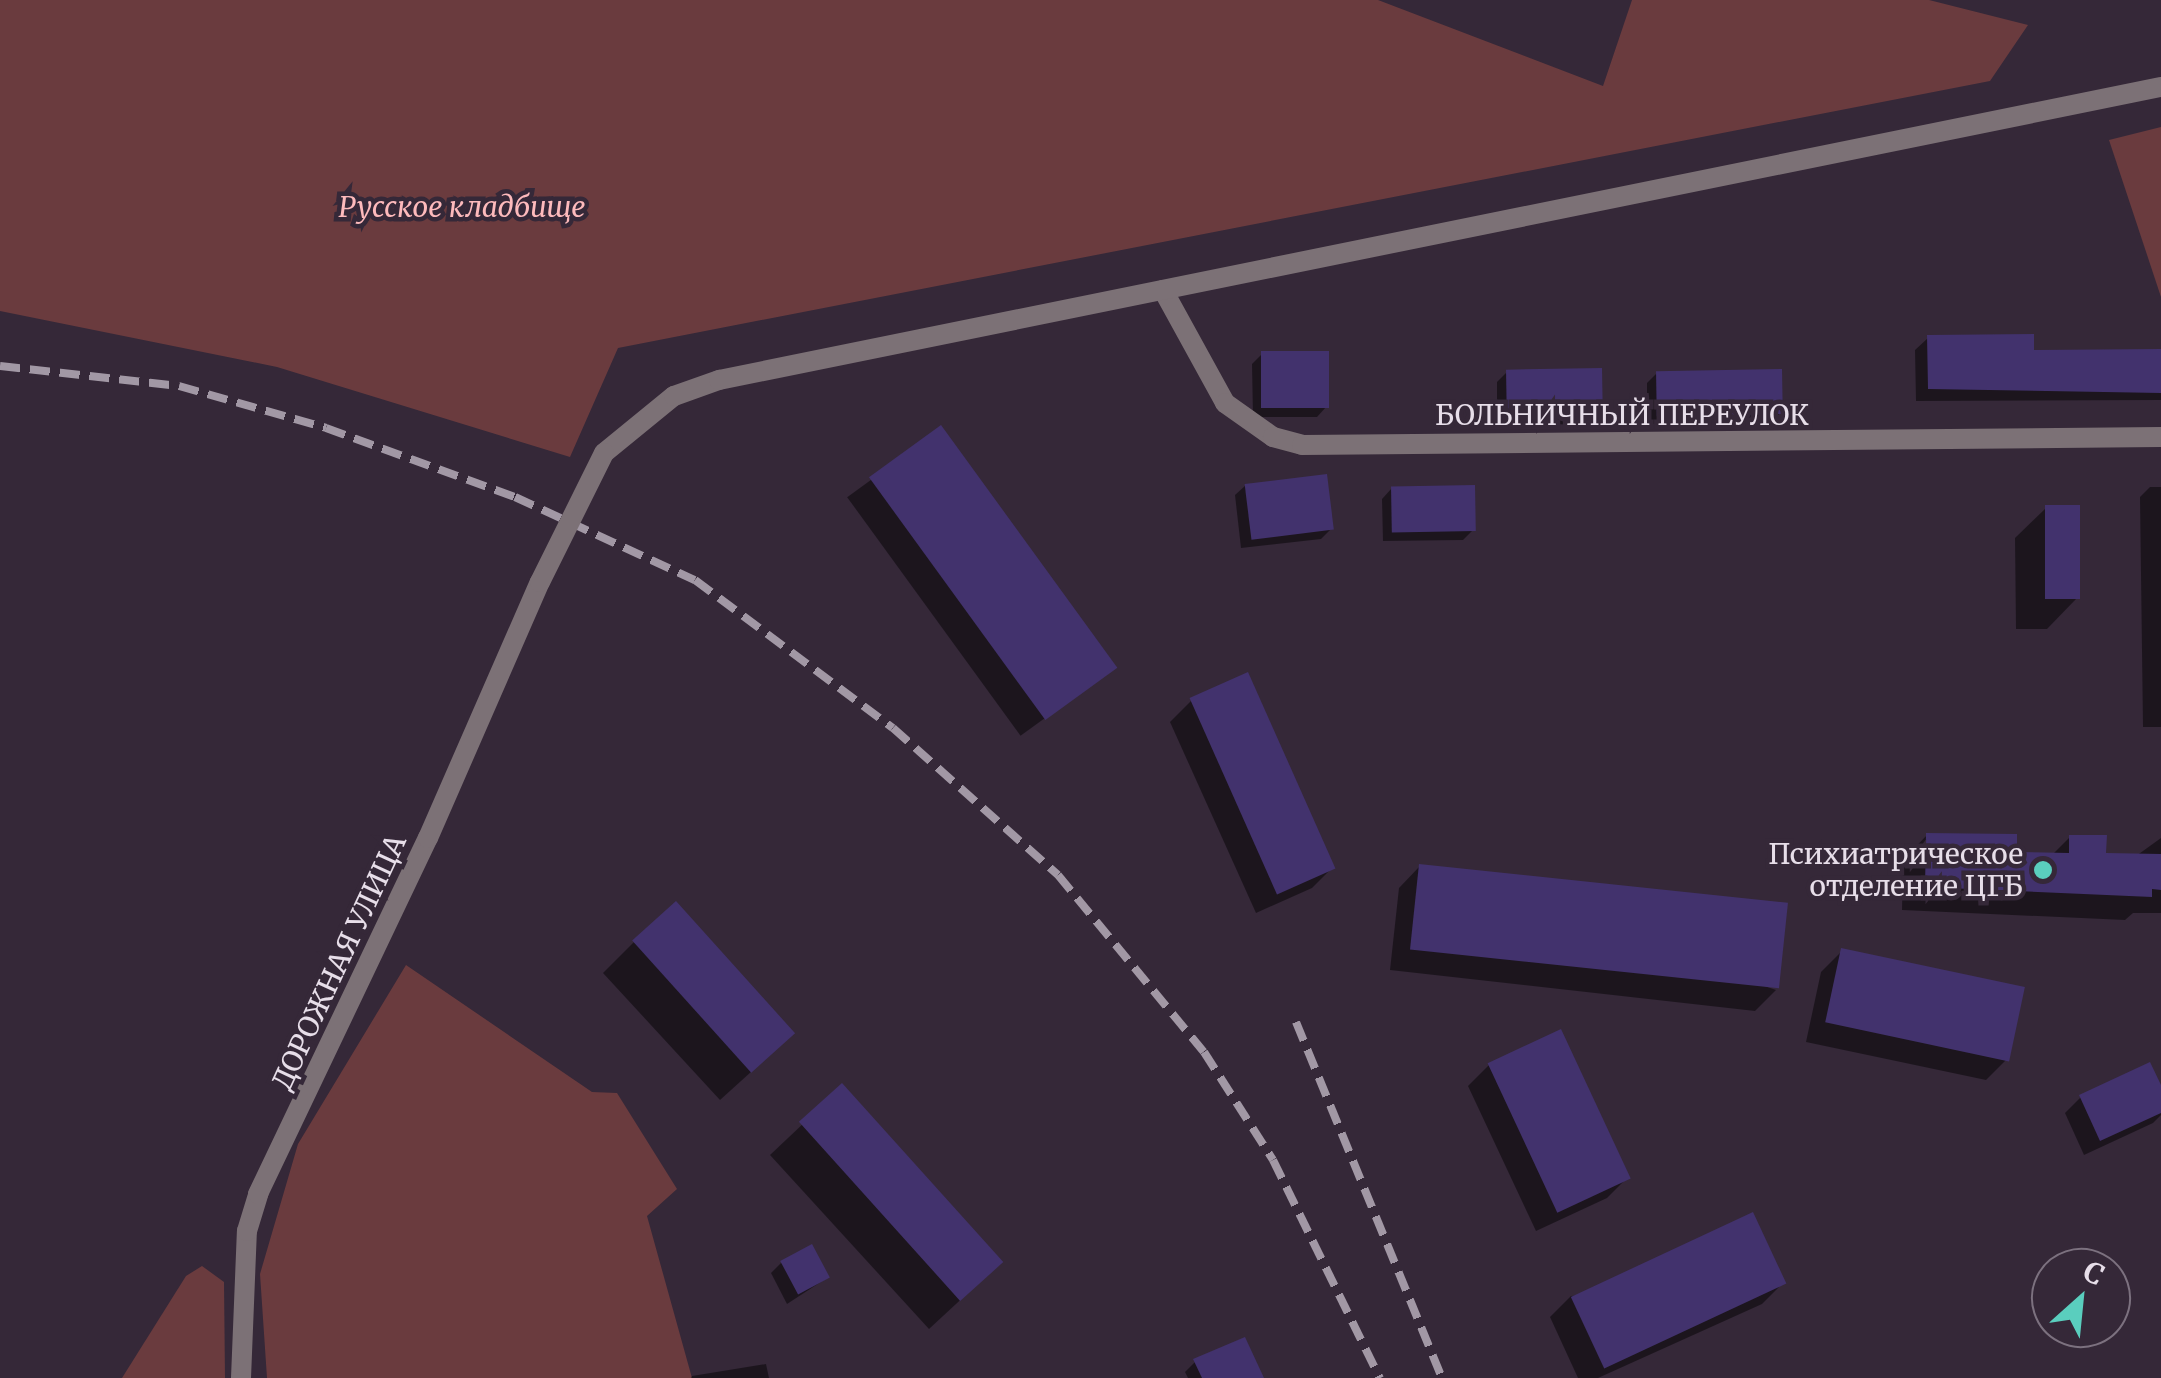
<!DOCTYPE html>
<meta charset="utf-8">
<style>
body{margin:0}
#map{position:relative;width:2161px;height:1378px;overflow:hidden;background:#352838;font-family:Merriweather,serif}
div>[style]{position:absolute}
.green>*{inset:0;background:#6a3b3e}
.shadow>*{inset:0;background:#0007;transform-origin:0 0}
.building>*{inset:0;background:#42326d;transform-origin:0 0}
.minor>*{height:20px;margin:-10px;padding:0 10px;transform-origin:10px;border-radius:10px;background:#7c7176}
.tertiary>*{height:20px;margin:-10px;padding:0 10px;transform-origin:10px;border-radius:10px;background:#7c7176}
.rail>*{height:8px;margin-top:-4px;transform-origin:0;background:repeating-linear-gradient(90deg,#a298a5 0 20px,transparent 0 30px)}
.tertiary-bridge>*{height:20px;margin:-10px;padding:0 10px;transform-origin:10px;border-radius:10px;background:#7c7176}
.dots>*{width:28px;height:28px;translate:-50% -50%;box-sizing:border-box;border:5px solid #352838;border-radius:50%}
span{translate:-50% -50%;white-space:nowrap;text-align:center;line-height:1.15;-webkit-text-stroke:9px #352838;paint-order:stroke}
.park-label{font-size:28px;color:#fdbabc;font-style:italic}
.street-label{font-size:28px;color:#e7dee9}
.poi-label{font-size:28px;color:#e7dee9}
.right{translate:-100% -50%;text-align:right}
.north{position:absolute;left:2031px;top:1248px;width:100px;height:100px;box-sizing:border-box;background:#352838;border:2px solid #7c717f;border-radius:50%;rotate:27deg;font-size:28px;font-weight:700;line-height:40px;text-align:center;color:#e7dee9}
.north::after{content:'';display:block;margin:auto;width:35px;height:45px;background:#5acebe;clip-path:polygon(50% 0,100% 100%,50% 72%,0 100%)}
</style>
<div id="map">
<div class="green">
<div style="clip-path:polygon(0 0,1378px 0,1603px 86px,1632px 0,1929px 0,2028px 25px,1990px 81px,618px 348px,570px 457px,277px 367px,0 311px)"></div>
<div style="clip-path:polygon(2161px 127px,2161px 297px,2109px 140px)"></div>
<div style="clip-path:polygon(406px 965px,592px 1092px,617px 1093px,677px 1189px,647px 1216px,692px 1378px,267px 1378px,260px 1274px,298px 1144px)"></div>
<div style="clip-path:polygon(202px 1266px,224px 1282px,225px 1378px,122px 1378px,186px 1276px)"></div>
</div>
<div class="shadow">
<div style="clip-path:polygon(1928px 338px,2031px 353px,2161px 352px,2161px 400px,1916px 401px,1915px 350px)"></div>
<div style="clip-path:polygon(1262px 354px,1327px 406px,1317px 417px,1253px 417px,1252px 364px)"></div>
<div style="clip-path:polygon(1507px 372px,1600px 414px,1590px 424px,1497px 425px,1497px 382px)"></div>
<div style="clip-path:polygon(1657px 373px,1780px 413px,1770px 423px,1647px 424px,1647px 383px)"></div>
<div style="left:941px;top:429px;width:295px;height:116px;rotate:54deg"></div>
<div style="clip-path:polygon(1246px 485px,1331px 529px,1321px 539px,1241px 548px,1235px 495px)"></div>
<div style="clip-path:polygon(2150px 487px,2161px 487px,2161px 727px,2143px 727px,2140px 497px)"></div>
<div style="clip-path:polygon(1392px 488px,1473px 530px,1463px 540px,1383px 541px,1382px 499px)"></div>
<div style="clip-path:polygon(2046px 508px,2077px 598px,2047px 629px,2016px 629px,2015px 538px)"></div>
<div style="clip-path:polygon(1191px 701px,1333px 867px,1312px 888px,1256px 913px,1170px 722px)"></div>
<div style="clip-path:polygon(1927px 835px,2014px 855px,2052px 855px,2070px 837px,2104px 856px,2136px 856px,2161px 838px,2161px 913px,2133px 913px,2125px 920px,1902px 910px,1903px 860px)"></div>
<div style="clip-path:polygon(1420px 866px,1776px 990px,1755px 1011px,1390px 970px,1399px 888px)"></div>
<div style="clip-path:polygon(634px 942px,762px 1062px,720px 1100px,603px 973px)"></div>
<div style="clip-path:polygon(1842px 951px,2007px 1059px,1986px 1080px,1806px 1042px,1821px 972px)"></div>
<div style="clip-path:polygon(1560px 1032px,1628px 1177px,1607px 1198px,1536px 1231px,1468px 1086px,1489px 1065px)"></div>
<div style="clip-path:polygon(842px 1087px,970px 1291px,929px 1329px,770px 1155px)"></div>
<div style="clip-path:polygon(2161px 1091px,2161px 1115px,2153px 1123px,2084px 1155px,2065px 1113px,2081px 1097px)"></div>
<div style="clip-path:polygon(781px 1263px,827px 1278px,787px 1304px,771px 1273px)"></div>
<div style="clip-path:polygon(1783px 1283px,1762px 1304px,1598px 1378px,1578px 1378px,1550px 1317px,1571px 1296px)"></div>
<div style="clip-path:polygon(1195px 1362px,1261px 1378px,1188px 1378px,1185px 1372px)"></div>
<div style="clip-path:polygon(766px 1364px,769px 1378px,691px 1378px,692px 1376px)"></div>
</div>
<div class="building">
<div style="clip-path:polygon(2034px 334px,2034px 350px,2161px 349px,2161px 393px,1928px 389px,1927px 335px)"></div>
<div style="left:1261px;top:351px;width:68px;height:57px"></div>
<div style="left:1602px;top:368px;width:47px;height:96px;rotate:89deg"></div>
<div style="left:1782px;top:369px;width:45px;height:126px;rotate:89deg"></div>
<div style="left:941px;top:425px;width:300px;height:89px;rotate:54deg"></div>
<div style="left:1327px;top:474px;width:56px;height:83px;rotate:83deg"></div>
<div style="left:1475px;top:485px;width:46px;height:84px;rotate:89deg"></div>
<div style="left:2045px;top:505px;width:35px;height:94px"></div>
<div style="left:1248px;top:672px;width:215px;height:64px;rotate:66deg"></div>
<div style="clip-path:polygon(1926px 833px,2017px 834px,2017px 852px,2069px 853px,2069px 835px,2107px 835px,2106px 853px,2161px 854px,2161px 890px,2152px 889px,2152px 897px,1925px 887px)"></div>
<div style="left:1419px;top:864px;width:371px;height:86px;rotate:6deg"></div>
<div style="left:676px;top:901px;width:178px;height:59px;rotate:48deg"></div>
<div style="left:1841px;top:948px;width:188px;height:76px;rotate:12deg"></div>
<div style="left:1561px;top:1029px;width:165px;height:81px;rotate:65deg"></div>
<div style="clip-path:polygon(2150px 1062px,2161px 1085px,2161px 1113px,2100px 1141px,2079px 1095px)"></div>
<div style="left:842px;top:1083px;width:241px;height:58px;rotate:48deg"></div>
<div style="left:1753px;top:1212px;width:79px;height:201px;rotate:65deg"></div>
<div style="left:812px;top:1244px;width:38px;height:36px;rotate:62deg"></div>
<div style="clip-path:polygon(1245px 1337px,1264px 1378px,1202px 1378px,1193px 1359px)"></div>
</div>
<div class="minor">
<div style="left:1163px;top:290px;width:129px;rotate:61.2deg"></div>
<div style="left:1225px;top:403px;width:59px;rotate:35.3deg"></div>
<div style="left:1273px;top:437px;width:30px;rotate:15deg"></div>
<div style="left:1302px;top:445px;width:859px;rotate:-0.53deg"></div>
</div>
<div class="tertiary">
<div style="left:604px;top:453px;width:90px;rotate:-39.2deg"></div>
<div style="left:674px;top:396px;width:48px;rotate:-19.6deg"></div>
<div style="left:719px;top:380px;width:1471px;rotate:-11.49deg"></div>
<div style="left:241px;top:1378px;width:147px;rotate:-87.7deg"></div>
<div style="left:247px;top:1231px;width:39px;rotate:-73deg"></div>
<div style="left:258px;top:1194px;width:395px;rotate:-64.5deg"></div>
<div style="left:428px;top:838px;width:279px;rotate:-66.4deg"></div>
</div>
<div class="rail">
<div style="left:0;top:366px;width:180px;rotate:6.4deg"></div>
<div style="left:179px;top:386px;width:153px;rotate:15.9deg"></div>
<div style="left:326px;top:428px;width:201px;rotate:20.1deg"></div>
<div style="left:515px;top:497px;width:198px;rotate:24.8deg"></div>
<div style="left:695px;top:580px;width:247px;rotate:36.8deg"></div>
<div style="left:893px;top:728px;width:221px;rotate:41.7deg"></div>
<div style="left:1058px;top:875px;width:229px;rotate:50.5deg"></div>
<div style="left:1204px;top:1052px;width:128px;rotate:57.4deg"></div>
<div style="left:1273px;top:1160px;width:243px;rotate:63.9deg"></div>
<div style="left:1296px;top:1022px;width:385px;rotate:67.7deg"></div>
</div>
<div class="tertiary-bridge">
<div style="left:540px;top:582px;width:144px;rotate:-63.6deg"></div>
</div>
<div class="dots">
<div style="left:2043px;top:870px;background:#5acebe"></div>
</div>
<div class="park-label">
<span style="left:462px;top:207px">Русское кладбище</span>
</div>
<div class="street-label">
<span style="left:1622px;top:415px">БОЛЬНИЧНЫЙ ПЕРЕУЛОК</span>
<span style="left:339px;top:962px;rotate:-65deg">ДОРОЖНАЯ УЛИЦА</span>
</div>
<div class="poi-label">
<span class="right" style="left:2023px;top:870px">Психиатрическое<br>отделение ЦГБ</span>
</div>
<div class="north">С</div>
</div>
